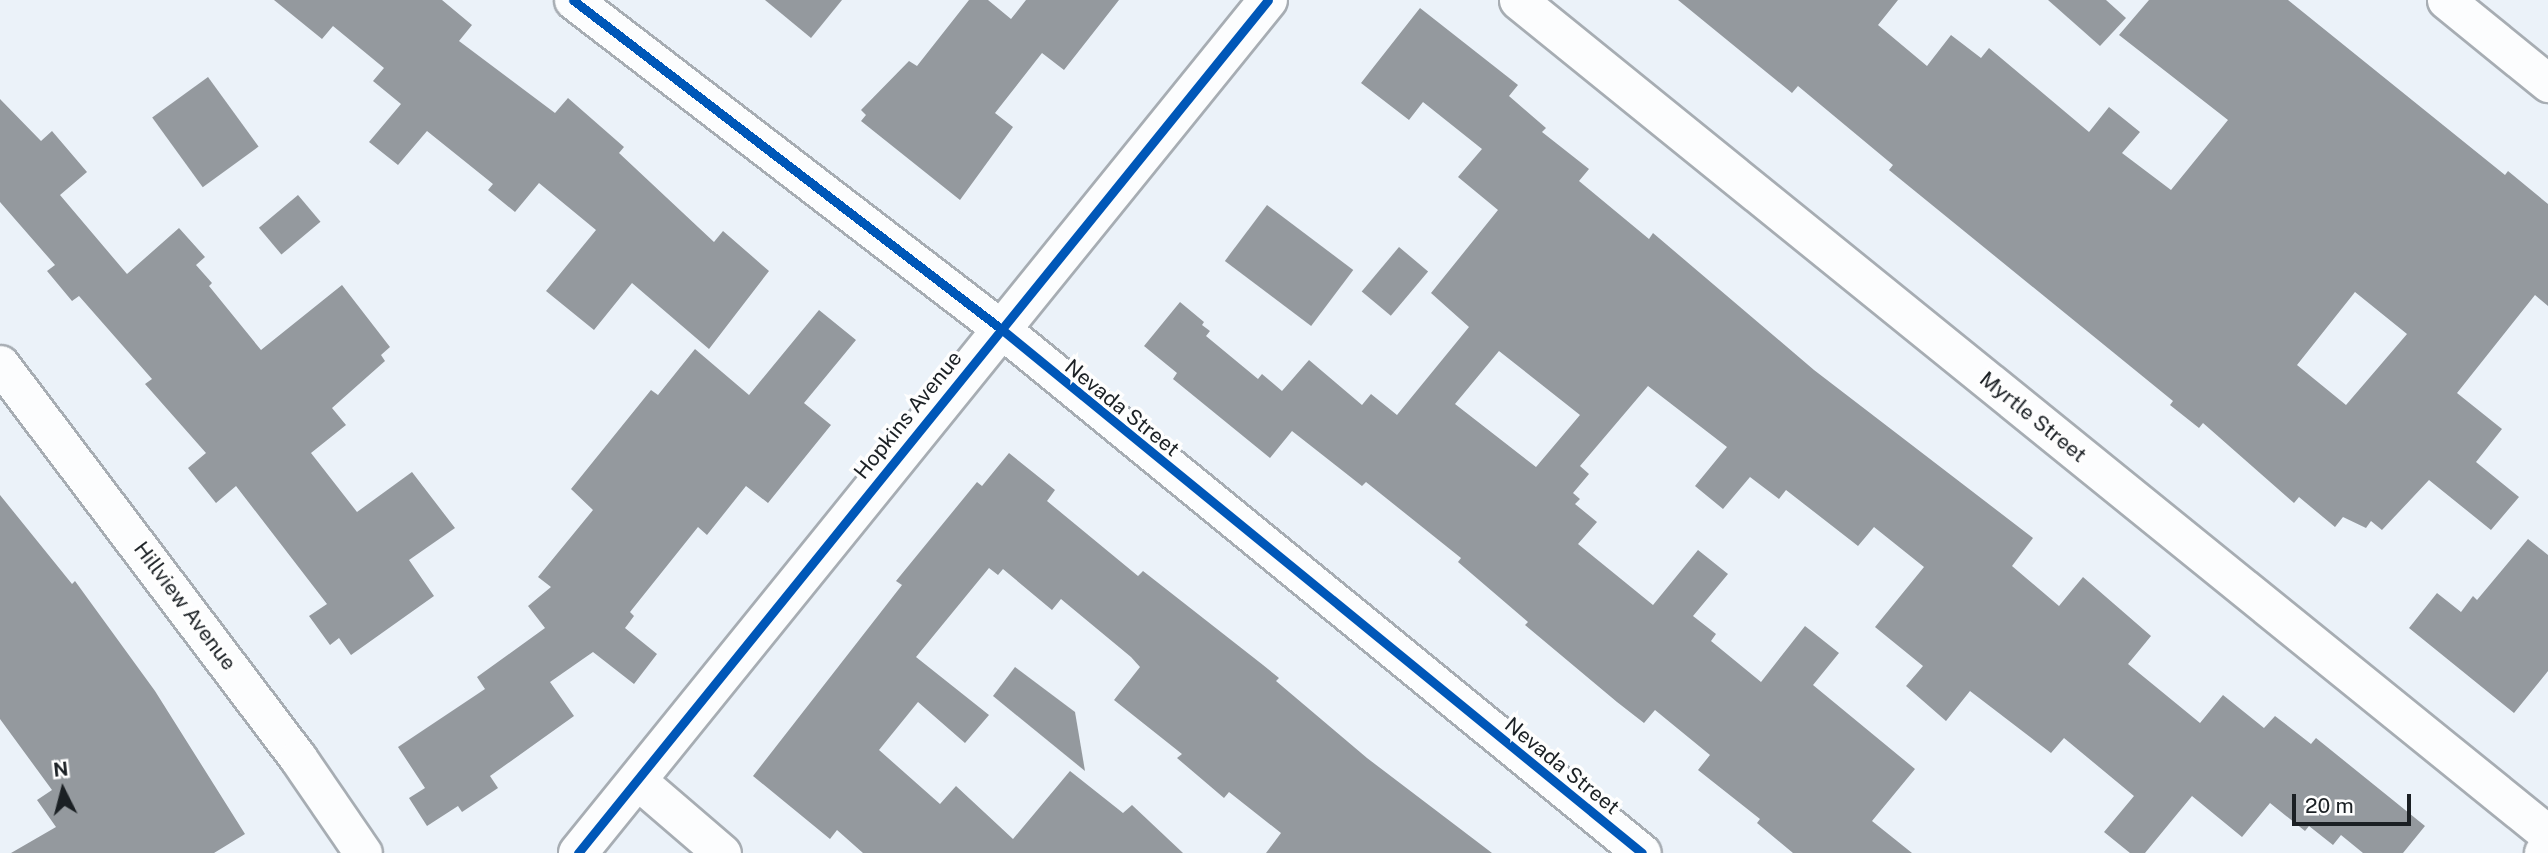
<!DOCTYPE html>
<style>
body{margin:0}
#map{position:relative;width:2548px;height:853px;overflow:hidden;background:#ebf2f9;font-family:"Public Sans",sans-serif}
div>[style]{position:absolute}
.building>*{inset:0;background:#94999e;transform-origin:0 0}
.roads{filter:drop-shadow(2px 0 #a7adb3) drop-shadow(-2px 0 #a7adb3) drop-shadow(0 2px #a7adb3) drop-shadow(0 -2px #a7adb3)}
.minor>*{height:37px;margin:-18.5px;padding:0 18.5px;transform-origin:18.5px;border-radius:18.5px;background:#fcfdfe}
.tertiary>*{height:38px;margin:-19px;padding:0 19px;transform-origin:19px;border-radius:19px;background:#fcfdfe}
.cycleway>*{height:9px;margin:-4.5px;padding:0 4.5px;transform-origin:4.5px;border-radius:4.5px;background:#0057b8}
span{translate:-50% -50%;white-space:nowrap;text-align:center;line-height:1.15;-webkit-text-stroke:7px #fefefe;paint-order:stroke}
.street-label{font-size:21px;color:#1b2024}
.north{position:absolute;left:28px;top:755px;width:70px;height:70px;-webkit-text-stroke:5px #fefefe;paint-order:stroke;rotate:354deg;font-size:19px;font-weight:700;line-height:28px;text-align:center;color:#1b2024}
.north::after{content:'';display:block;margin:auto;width:24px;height:32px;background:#1b2024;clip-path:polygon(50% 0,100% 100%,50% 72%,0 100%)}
.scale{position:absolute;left:2292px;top:794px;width:119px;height:32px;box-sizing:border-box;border:4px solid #1b2024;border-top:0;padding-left:9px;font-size:21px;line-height:24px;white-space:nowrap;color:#1b2024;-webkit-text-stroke:5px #fefefe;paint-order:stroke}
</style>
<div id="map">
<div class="building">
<div style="clip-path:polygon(274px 0,442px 0,472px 25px,459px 41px,555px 113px,568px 98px,624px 147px,619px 153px,714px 242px,723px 231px,769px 271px,709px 349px,632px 283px,594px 330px,546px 291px,596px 230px,539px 183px,515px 212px,488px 190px,493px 184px,427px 131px,398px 165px,369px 142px,401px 104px,373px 81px,384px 68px,333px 26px,322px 39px)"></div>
<div style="clip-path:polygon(765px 0,842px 0,811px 38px)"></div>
<div style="clip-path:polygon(969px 0,988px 0,1011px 19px,1026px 0,1119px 0,1064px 70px,1042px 53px,995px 113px,1013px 127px,960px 200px,861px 121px,866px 115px,861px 110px,909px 61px,917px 66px)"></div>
<div style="clip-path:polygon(evenodd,1678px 0,1898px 0,1878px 25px,1927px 66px,1951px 35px,1981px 58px,1989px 48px,2089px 132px,2109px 107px,2140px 132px,2122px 153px,2171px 190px,2228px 120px,2119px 35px,2149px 0,2288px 0,2505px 175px,2508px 171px,2548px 204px,2548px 306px,2535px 295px,2457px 393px,2502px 429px,2476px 462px,2519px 497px,2491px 530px,2429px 480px,2382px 530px,2371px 521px,2366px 528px,2343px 517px,2335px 527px,2299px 497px,2294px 503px,2203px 423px,2199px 428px,2170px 405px,2173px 401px,1889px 170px,1893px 165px,1798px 86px,1792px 93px,1678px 0,2355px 292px,2407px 334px,2346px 405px,2297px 365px,2355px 292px)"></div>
<div style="clip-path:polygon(2048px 0,2106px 0,2126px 18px,2100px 46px)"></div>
<div style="clip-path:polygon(evenodd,1420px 8px,1518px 85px,1509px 96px,1546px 128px,1542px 132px,1589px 169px,1579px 181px,1649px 239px,1653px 233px,1814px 370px,2033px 538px,2012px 566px,2059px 606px,2083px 577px,2151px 636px,2128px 664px,2200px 723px,2223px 695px,2264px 728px,2275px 716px,2311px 744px,2316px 738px,2425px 826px,2403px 853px,2363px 853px,2341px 835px,2333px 845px,2309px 826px,2305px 831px,2270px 803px,2242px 837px,2192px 796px,2145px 853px,2130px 853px,2104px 832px,2134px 796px,2064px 738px,2051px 753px,1970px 691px,1946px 721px,1906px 686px,1923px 666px,1875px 627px,1924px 567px,1874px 527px,1858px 546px,1786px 490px,1779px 499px,1750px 477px,1723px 509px,1695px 486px,1727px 447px,1648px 386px,1580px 466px,1589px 474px,1573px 493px,1580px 499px,1575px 504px,1597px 522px,1578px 544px,1653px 605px,1698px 550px,1728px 574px,1693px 616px,1716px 634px,1711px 641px,1761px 682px,1805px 626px,1839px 653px,1813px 685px,1915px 769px,1872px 821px,1912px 853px,1793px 853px,1757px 823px,1760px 819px,1698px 770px,1710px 755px,1655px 710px,1644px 723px,1617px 702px,1525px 625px,1528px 622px,1458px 562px,1461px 558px,1366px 482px,1362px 486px,1292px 431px,1270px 458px,1173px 379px,1177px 373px,1144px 346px,1180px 302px,1204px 322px,1202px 325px,1210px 331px,1206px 336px,1258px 379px,1262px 374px,1282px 391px,1309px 360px,1362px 405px,1371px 394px,1397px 415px,1469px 327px,1431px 293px,1498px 210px,1458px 177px,1482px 149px,1423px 102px,1409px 120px,1361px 83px,1420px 8px,1499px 351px,1580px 415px,1536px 467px,1455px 404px,1499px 351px)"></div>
<div style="left:208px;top:77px;width:86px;height:69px;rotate:54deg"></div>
<div style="clip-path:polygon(0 99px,41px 141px,52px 131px,87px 172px,60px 195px,127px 274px,179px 228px,205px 257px,196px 265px,212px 283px,209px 286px,261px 350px,342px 285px,390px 347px,381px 355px,385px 361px,332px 408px,346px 425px,311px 453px,357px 512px,412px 472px,455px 528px,409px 560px,434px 596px,351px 655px,339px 638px,330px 645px,309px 616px,327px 604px,236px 486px,216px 503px,188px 468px,206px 453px,145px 384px,152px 379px,79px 296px,72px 301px,47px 271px,55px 265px,0 202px)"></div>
<div style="left:298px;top:195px;width:35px;height:51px;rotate:50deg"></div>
<div style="left:1267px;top:205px;width:108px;height:70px;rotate:37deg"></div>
<div style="left:1399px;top:247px;width:38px;height:58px;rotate:40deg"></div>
<div style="clip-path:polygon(819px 310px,856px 340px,804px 403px,831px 425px,768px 503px,746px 486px,707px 535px,698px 527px,630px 612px,634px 616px,625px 628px,657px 654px,634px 684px,593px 652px,550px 682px,574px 716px,490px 776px,498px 788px,462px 812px,458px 806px,427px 826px,409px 798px,425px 788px,398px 747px,485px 689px,477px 677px,545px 628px,528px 606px,551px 587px,538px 577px,593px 510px,571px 489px,651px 390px,658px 395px,695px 349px,749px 395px)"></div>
<div style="clip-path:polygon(1009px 453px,1055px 490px,1047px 501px,1138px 576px,1143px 571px,1263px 665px,1279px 678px,1276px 681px,1367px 758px,1492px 853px,1266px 853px,1281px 833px,1229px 792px,1224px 798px,1177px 758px,1182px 754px,1114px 700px,1140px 667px,1131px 657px,1061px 599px,1052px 610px,1003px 569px,998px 575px,989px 568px,916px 657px,989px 715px,965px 743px,918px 702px,879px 750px,940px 804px,956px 786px,1013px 839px,1070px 771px,1123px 813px,1132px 805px,1183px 853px,863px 853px,837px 830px,830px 839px,753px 776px,902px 585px,896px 581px,977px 482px,982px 486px)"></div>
<div style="clip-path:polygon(0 495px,72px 584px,75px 581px,155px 691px,245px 834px,214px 853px,11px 853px,56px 827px,37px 800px,52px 790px,0 719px)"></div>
<div style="clip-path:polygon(2528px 539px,2548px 555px,2548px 671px,2514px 713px,2409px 628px,2437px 593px,2461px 612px,2473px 596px,2477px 600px)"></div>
<div style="clip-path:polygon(1015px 667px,1075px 712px,1085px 771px,993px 696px)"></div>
</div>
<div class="roads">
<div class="minor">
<div style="left:573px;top:0;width:538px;rotate:37.53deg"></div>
<div style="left:1000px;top:328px;width:829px;rotate:39.27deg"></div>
<div style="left:1518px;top:0;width:1325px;rotate:39deg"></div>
<div style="left:2446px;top:0;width:132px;rotate:39.1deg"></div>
<div style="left:0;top:364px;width:494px;rotate:52.9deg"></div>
<div style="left:298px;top:758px;width:115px;rotate:55.6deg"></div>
<div style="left:637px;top:780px;width:112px;rotate:40.7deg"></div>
</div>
<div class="tertiary">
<div style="left:578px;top:853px;width:1097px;rotate:-51.03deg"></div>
<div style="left:2544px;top:853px;width:6px;rotate:-45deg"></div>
</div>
</div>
<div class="cycleway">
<div style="left:573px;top:0;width:538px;rotate:37.53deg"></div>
<div style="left:1000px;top:328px;width:829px;rotate:39.27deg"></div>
<div style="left:578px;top:853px;width:1097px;rotate:-51.03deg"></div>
</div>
<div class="street-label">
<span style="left:1122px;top:408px;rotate:39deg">Nevada Street</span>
<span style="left:908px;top:415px;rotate:-51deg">Hopkins Avenue</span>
<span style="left:2033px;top:417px;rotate:39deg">Myrtle Street</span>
<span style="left:185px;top:606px;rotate:53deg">Hillview Avenue</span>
<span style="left:1562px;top:766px;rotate:39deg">Nevada Street</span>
</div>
<div class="north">N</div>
<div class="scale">20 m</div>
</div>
